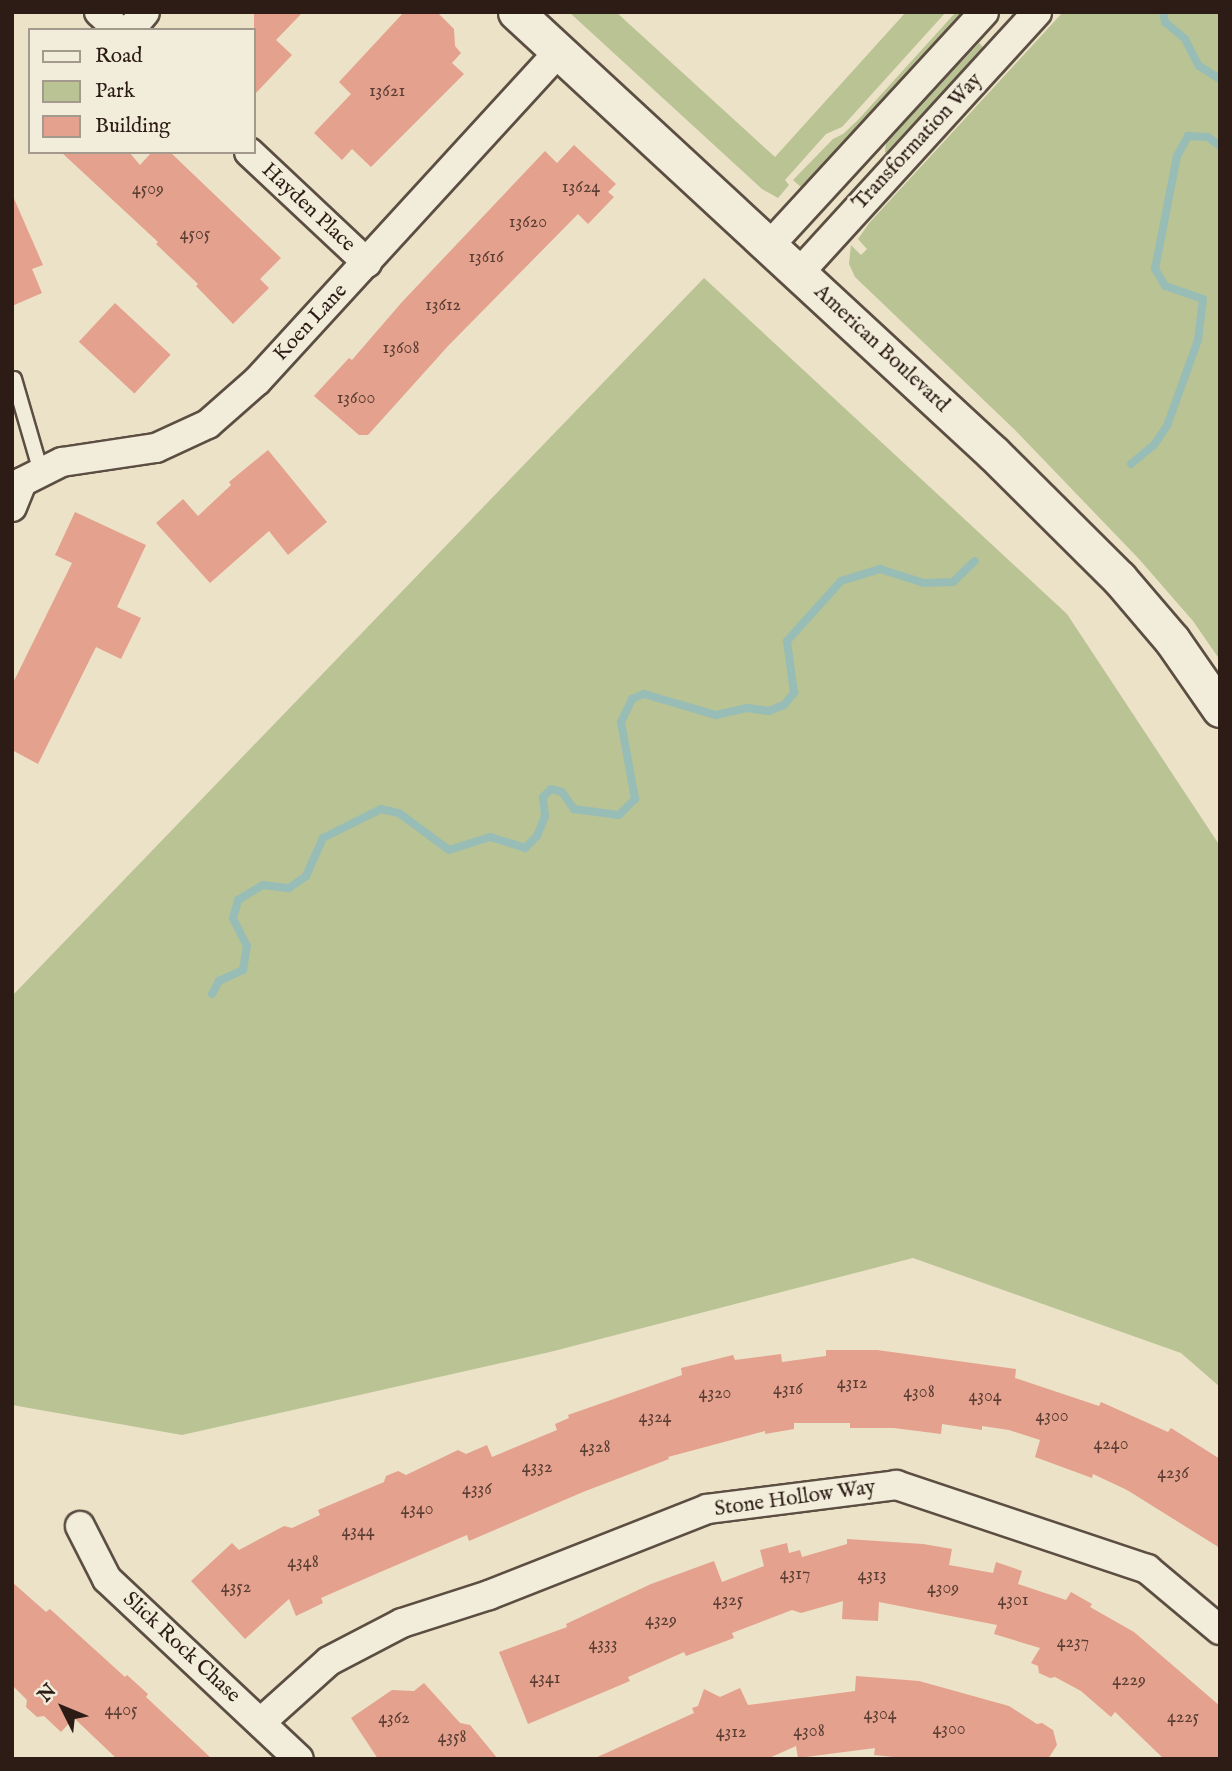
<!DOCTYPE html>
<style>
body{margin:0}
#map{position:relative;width:1232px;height:1771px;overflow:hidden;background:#ebe2c7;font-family:"IM FELL English",serif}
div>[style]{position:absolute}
.green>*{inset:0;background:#b9c394}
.stream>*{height:8px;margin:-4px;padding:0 4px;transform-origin:4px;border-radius:4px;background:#98bdb6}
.building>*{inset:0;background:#e4a18d;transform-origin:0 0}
.roads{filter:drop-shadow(2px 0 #5c4e42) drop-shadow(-2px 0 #5c4e42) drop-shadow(0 2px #5c4e42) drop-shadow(0 -2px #5c4e42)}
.service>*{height:14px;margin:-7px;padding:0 7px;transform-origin:7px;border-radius:7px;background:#f2ecdb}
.minor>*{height:28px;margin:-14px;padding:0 14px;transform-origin:14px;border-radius:14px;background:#f2ecdb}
.tertiary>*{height:35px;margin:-17.5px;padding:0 17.5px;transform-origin:17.5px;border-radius:17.5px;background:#f2ecdb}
span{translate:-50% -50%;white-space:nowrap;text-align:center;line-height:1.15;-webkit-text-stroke:5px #f2ecdb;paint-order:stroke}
.number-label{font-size:18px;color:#5a3d33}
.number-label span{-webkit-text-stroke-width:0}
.street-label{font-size:21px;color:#2c1c15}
.frame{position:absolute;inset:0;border:14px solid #2c1c15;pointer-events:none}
.legend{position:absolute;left:28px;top:28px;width:228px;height:126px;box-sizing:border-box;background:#f2ecdb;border:2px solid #a3998c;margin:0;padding:9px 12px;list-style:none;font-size:21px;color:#2c1c15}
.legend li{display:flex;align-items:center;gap:14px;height:35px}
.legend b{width:35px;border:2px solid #a3998c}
.north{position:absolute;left:28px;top:1673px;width:70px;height:70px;-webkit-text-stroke:5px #f2ecdb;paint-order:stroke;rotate:313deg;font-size:19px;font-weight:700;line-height:28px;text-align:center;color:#2c1c15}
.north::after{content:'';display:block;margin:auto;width:24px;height:32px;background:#2c1c15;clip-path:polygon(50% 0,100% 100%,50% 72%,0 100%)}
</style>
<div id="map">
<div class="green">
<div style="clip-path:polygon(569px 12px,616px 12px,775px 157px,906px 12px,946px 12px,842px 127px,826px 134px,785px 180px,789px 185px,778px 198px,762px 189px)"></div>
<div style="clip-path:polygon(956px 12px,964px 12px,802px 188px,793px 180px,833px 139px,843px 134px,858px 120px)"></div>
<div style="clip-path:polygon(1063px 12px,1220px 12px,1220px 660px,1193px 621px,1139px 559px,1015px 430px,855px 277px,849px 264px,851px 245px,861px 255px,867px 249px,858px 239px,870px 222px)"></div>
<div style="clip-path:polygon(979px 43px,983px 47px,983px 53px,890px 154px,885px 152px,886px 142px)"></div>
<div style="clip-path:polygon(704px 278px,1067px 614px,1220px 846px,1220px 1387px,1181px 1353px,913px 1258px,550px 1352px,182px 1435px,12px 1405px,12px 996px)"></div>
</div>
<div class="stream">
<div style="left:1163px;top:12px;width:10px;rotate:79deg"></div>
<div style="left:1165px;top:22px;width:26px;rotate:40deg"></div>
<div style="left:1185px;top:39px;width:30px;rotate:63deg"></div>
<div style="left:1199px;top:66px;width:25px;rotate:32deg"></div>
<div style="left:1131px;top:464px;width:30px;rotate:-40deg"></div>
<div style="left:1154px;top:445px;width:23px;rotate:-56deg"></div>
<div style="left:1167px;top:426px;width:91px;rotate:-70.2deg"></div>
<div style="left:1198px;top:340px;width:41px;rotate:-83deg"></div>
<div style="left:1203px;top:299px;width:40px;rotate:-161.1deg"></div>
<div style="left:1165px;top:286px;width:20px;rotate:-120deg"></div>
<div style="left:1155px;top:269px;width:115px;rotate:-79deg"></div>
<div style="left:1177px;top:156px;width:23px;rotate:-61deg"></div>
<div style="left:1188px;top:136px;width:20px;rotate:3deg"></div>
<div style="left:1208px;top:137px;width:15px;rotate:37deg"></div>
<div style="left:212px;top:994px;width:15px;rotate:-62deg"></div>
<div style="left:219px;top:981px;width:26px;rotate:-25deg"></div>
<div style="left:243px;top:970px;width:24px;rotate:-81deg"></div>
<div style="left:247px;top:946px;width:31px;rotate:-117deg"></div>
<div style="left:233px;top:918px;width:19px;rotate:-74deg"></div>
<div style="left:238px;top:900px;width:29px;rotate:-31deg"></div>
<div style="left:263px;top:885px;width:26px;rotate:7deg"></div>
<div style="left:289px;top:888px;width:21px;rotate:-35deg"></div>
<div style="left:306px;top:876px;width:42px;rotate:-65.9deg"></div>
<div style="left:323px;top:838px;width:65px;rotate:-26.6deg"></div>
<div style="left:381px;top:809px;width:18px;rotate:13deg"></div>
<div style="left:399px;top:813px;width:62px;rotate:36.5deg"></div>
<div style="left:449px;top:850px;width:43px;rotate:-17.6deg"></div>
<div style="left:490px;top:837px;width:37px;rotate:17deg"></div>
<div style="left:525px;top:848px;width:17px;rotate:-45deg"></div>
<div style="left:537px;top:836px;width:22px;rotate:-68deg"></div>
<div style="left:545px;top:816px;width:19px;rotate:-96deg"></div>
<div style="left:543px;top:797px;width:11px;rotate:-45deg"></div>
<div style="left:551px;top:789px;width:11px;rotate:15deg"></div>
<div style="left:562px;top:792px;width:21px;rotate:55deg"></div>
<div style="left:574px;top:809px;width:45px;rotate:7.6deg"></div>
<div style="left:619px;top:815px;width:23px;rotate:-45deg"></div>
<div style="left:635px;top:799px;width:78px;rotate:-100.3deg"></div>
<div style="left:621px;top:722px;width:25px;rotate:-64deg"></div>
<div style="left:632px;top:699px;width:13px;rotate:-23deg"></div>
<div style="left:644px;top:694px;width:75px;rotate:16.3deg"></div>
<div style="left:716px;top:715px;width:32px;rotate:-13deg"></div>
<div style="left:747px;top:708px;width:22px;rotate:8deg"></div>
<div style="left:769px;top:711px;width:16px;rotate:-22deg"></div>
<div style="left:784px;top:705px;width:16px;rotate:-50deg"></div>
<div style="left:794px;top:693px;width:52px;rotate:-97.7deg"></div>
<div style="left:787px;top:641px;width:81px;rotate:-48deg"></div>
<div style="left:841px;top:581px;width:41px;rotate:-17.1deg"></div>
<div style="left:880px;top:569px;width:46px;rotate:17.7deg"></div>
<div style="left:924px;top:583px;width:29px;rotate:-2deg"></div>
<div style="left:953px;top:582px;width:30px;rotate:-44deg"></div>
</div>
<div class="building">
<div style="clip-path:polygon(254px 12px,303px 12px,276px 40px,292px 55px,254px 95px)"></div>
<div style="clip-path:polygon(404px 12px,437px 12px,454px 29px,455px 46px,461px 53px,452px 63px,464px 74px,371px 167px,352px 149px,342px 160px,314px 133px,351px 94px,339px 82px)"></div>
<div style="clip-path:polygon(574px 145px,616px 184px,608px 192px,614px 197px,588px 224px,578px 214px,448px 346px,368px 435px,359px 435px,314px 396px,349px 358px,352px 360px,402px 302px,545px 151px,557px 163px)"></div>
<div style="clip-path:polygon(61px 152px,129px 152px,140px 165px,152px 152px,170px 152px,281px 258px,260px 279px,269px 288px,233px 324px,196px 286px,198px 284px,156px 244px,158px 242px)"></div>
<div style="clip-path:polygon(12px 194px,43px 265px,32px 269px,42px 293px,12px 306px)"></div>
<div style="left:115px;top:303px;width:76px;height:53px;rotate:43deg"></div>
<div style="clip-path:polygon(268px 450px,327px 522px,288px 555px,269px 531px,210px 583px,156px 523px,183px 499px,198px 516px,231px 485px,229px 482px)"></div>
<div style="clip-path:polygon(75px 512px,146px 545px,117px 607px,141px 618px,121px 659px,96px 647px,38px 764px,12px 750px,12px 685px,72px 563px,55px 555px)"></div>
<div style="clip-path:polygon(826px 1350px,877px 1350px,1016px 1369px,1015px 1378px,1099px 1406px,1101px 1402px,1168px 1432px,1171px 1428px,1220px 1459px,1220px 1548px,1127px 1490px,1093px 1474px,1092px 1478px,1035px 1457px,1040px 1440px,1009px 1430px,982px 1426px,982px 1430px,942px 1424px,941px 1434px,894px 1428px,850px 1428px,850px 1423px,794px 1423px,794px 1429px,765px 1434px,765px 1431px,668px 1457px,669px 1459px,583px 1492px,469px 1541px,467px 1535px,378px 1573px,321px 1598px,323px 1603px,296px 1616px,289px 1599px,245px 1639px,191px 1581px,232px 1543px,239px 1550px,284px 1526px,292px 1528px,320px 1515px,318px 1510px,384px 1482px,386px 1476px,398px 1471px,406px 1475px,458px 1450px,466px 1454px,487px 1445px,492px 1457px,557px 1430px,555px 1424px,569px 1418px,568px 1415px,682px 1375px,681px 1368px,733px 1355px,735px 1360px,781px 1354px,782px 1362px,826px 1356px)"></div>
<div style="clip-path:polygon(847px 1539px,923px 1544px,952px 1549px,949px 1565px,993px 1573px,996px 1562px,1022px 1571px,1018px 1584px,1066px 1600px,1071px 1592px,1092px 1604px,1090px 1607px,1134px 1632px,1220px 1706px,1220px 1759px,1164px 1759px,1115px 1712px,1111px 1717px,1081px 1691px,1055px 1677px,1050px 1678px,1039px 1673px,1038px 1666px,1031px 1663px,1040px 1648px,994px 1634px,997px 1625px,879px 1602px,878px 1621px,842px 1619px,843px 1601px,801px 1613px,792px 1610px,732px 1633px,734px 1638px,686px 1656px,684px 1652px,628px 1677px,630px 1681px,528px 1724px,499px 1652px,567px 1627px,566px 1624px,651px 1584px,714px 1561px,722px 1582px,764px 1566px,760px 1550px,787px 1543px,789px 1553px,800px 1550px,802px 1557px,847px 1544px)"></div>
<div style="clip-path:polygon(12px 1582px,46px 1612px,50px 1609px,125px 1677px,127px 1675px,148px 1694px,146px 1697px,212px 1759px,117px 1759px,74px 1718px,61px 1732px,44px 1716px,37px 1717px,26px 1707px,27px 1700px,12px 1685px)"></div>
<div style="clip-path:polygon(856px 1676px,919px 1681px,1009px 1706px,1037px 1724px,1042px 1723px,1053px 1730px,1057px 1745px,1048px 1759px,913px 1759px,874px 1755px,875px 1748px,798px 1758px,796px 1746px,767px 1759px,593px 1759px,694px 1713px,692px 1708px,698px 1706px,704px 1689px,720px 1697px,740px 1688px,748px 1705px,855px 1691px)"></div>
<div style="clip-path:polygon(424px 1683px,460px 1723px,470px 1725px,498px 1759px,378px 1759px,351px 1718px,392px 1690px,414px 1691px)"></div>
</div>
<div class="roads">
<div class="service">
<div style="left:14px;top:379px;width:97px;rotate:73.8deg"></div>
</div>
<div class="minor">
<div style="left:99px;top:12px;width:27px;rotate:42deg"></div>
<div style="left:130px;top:30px;width:23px;rotate:-50deg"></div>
<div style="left:249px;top:152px;width:162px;rotate:43.2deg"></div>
<div style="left:770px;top:245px;width:316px;rotate:-47.4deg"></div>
<div style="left:799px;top:273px;width:353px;rotate:-47.6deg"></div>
<div style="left:12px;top:507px;width:27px;rotate:-68deg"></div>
<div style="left:22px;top:482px;width:45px;rotate:-26.6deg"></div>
<div style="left:62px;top:462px;width:95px;rotate:-8.5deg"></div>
<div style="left:156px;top:448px;width:57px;rotate:-24.8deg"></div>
<div style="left:208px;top:424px;width:65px;rotate:-41.3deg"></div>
<div style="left:257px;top:381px;width:447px;rotate:-47.5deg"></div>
<div style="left:80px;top:1526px;width:59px;rotate:63deg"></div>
<div style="left:107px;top:1579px;width:263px;rotate:43.2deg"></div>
<div style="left:261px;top:1722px;width:91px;rotate:-41.9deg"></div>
<div style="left:329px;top:1661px;width:82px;rotate:-27.5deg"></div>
<div style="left:402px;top:1623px;width:91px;rotate:-17.8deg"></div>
<div style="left:489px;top:1595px;width:234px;rotate:-21.5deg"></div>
<div style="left:707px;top:1509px;width:191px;rotate:-7.2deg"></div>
<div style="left:896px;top:1485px;width:265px;rotate:18.5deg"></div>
<div style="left:1147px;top:1569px;width:95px;rotate:39.9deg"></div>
</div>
<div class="tertiary">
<div style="left:516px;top:12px;width:651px;rotate:42.76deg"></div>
<div style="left:994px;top:454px;width:176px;rotate:44.8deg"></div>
<div style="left:1119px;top:578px;width:82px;rotate:49.5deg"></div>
<div style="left:1172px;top:640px;width:84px;rotate:55.2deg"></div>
</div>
</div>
<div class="number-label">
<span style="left:387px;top:92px">13621</span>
<span style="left:581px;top:188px">13624</span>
<span style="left:148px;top:190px">4509</span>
<span style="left:528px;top:223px">13620</span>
<span style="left:195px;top:235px">4505</span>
<span style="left:486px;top:258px">13616</span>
<span style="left:443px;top:306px">13612</span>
<span style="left:401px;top:349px">13608</span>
<span style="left:356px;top:399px">13600</span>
<span style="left:852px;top:1384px">4312</span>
<span style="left:788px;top:1390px">4316</span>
<span style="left:919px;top:1393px">4308</span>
<span style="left:715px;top:1394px">4320</span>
<span style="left:985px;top:1397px">4304</span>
<span style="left:1052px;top:1417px">4300</span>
<span style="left:655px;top:1418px">4324</span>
<span style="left:1111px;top:1445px">4240</span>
<span style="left:595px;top:1448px">4328</span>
<span style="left:537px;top:1468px">4332</span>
<span style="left:1173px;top:1474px">4236</span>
<span style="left:477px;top:1490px">4336</span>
<span style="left:417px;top:1510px">4340</span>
<span style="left:358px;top:1532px">4344</span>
<span style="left:303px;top:1563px">4348</span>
<span style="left:795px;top:1575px">4317</span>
<span style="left:872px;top:1576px">4313</span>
<span style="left:236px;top:1588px">4352</span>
<span style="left:943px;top:1589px">4309</span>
<span style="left:728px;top:1601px">4325</span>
<span style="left:1013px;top:1601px">4301</span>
<span style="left:661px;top:1621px">4329</span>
<span style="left:1073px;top:1643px">4237</span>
<span style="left:603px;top:1645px">4333</span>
<span style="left:545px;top:1679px">4341</span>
<span style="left:1129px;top:1681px">4229</span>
<span style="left:121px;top:1711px">4405</span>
<span style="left:880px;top:1715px">4304</span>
<span style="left:1183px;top:1718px">4225</span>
<span style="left:394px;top:1719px">4362</span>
<span style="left:949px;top:1730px">4300</span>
<span style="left:809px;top:1732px">4308</span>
<span style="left:731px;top:1733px">4312</span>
<span style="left:452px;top:1738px">4358</span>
</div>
<div class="street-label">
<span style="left:918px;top:142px;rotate:-47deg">Transformation Way</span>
<span style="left:308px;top:208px;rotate:43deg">Hayden Place</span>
<span style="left:311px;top:323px;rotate:-47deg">Koen Lane</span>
<span style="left:881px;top:349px;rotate:43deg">American Boulevard</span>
<span style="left:795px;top:1499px;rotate:-8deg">Stone Hollow Way</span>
<span style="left:181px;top:1648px;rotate:43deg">Slick Rock Chase</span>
</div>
<div class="frame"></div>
<ul class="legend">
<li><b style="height:9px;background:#f2ecdb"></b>Road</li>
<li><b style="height:19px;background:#b9c394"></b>Park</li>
<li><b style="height:19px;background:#e4a18d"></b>Building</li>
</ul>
<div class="north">N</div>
</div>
